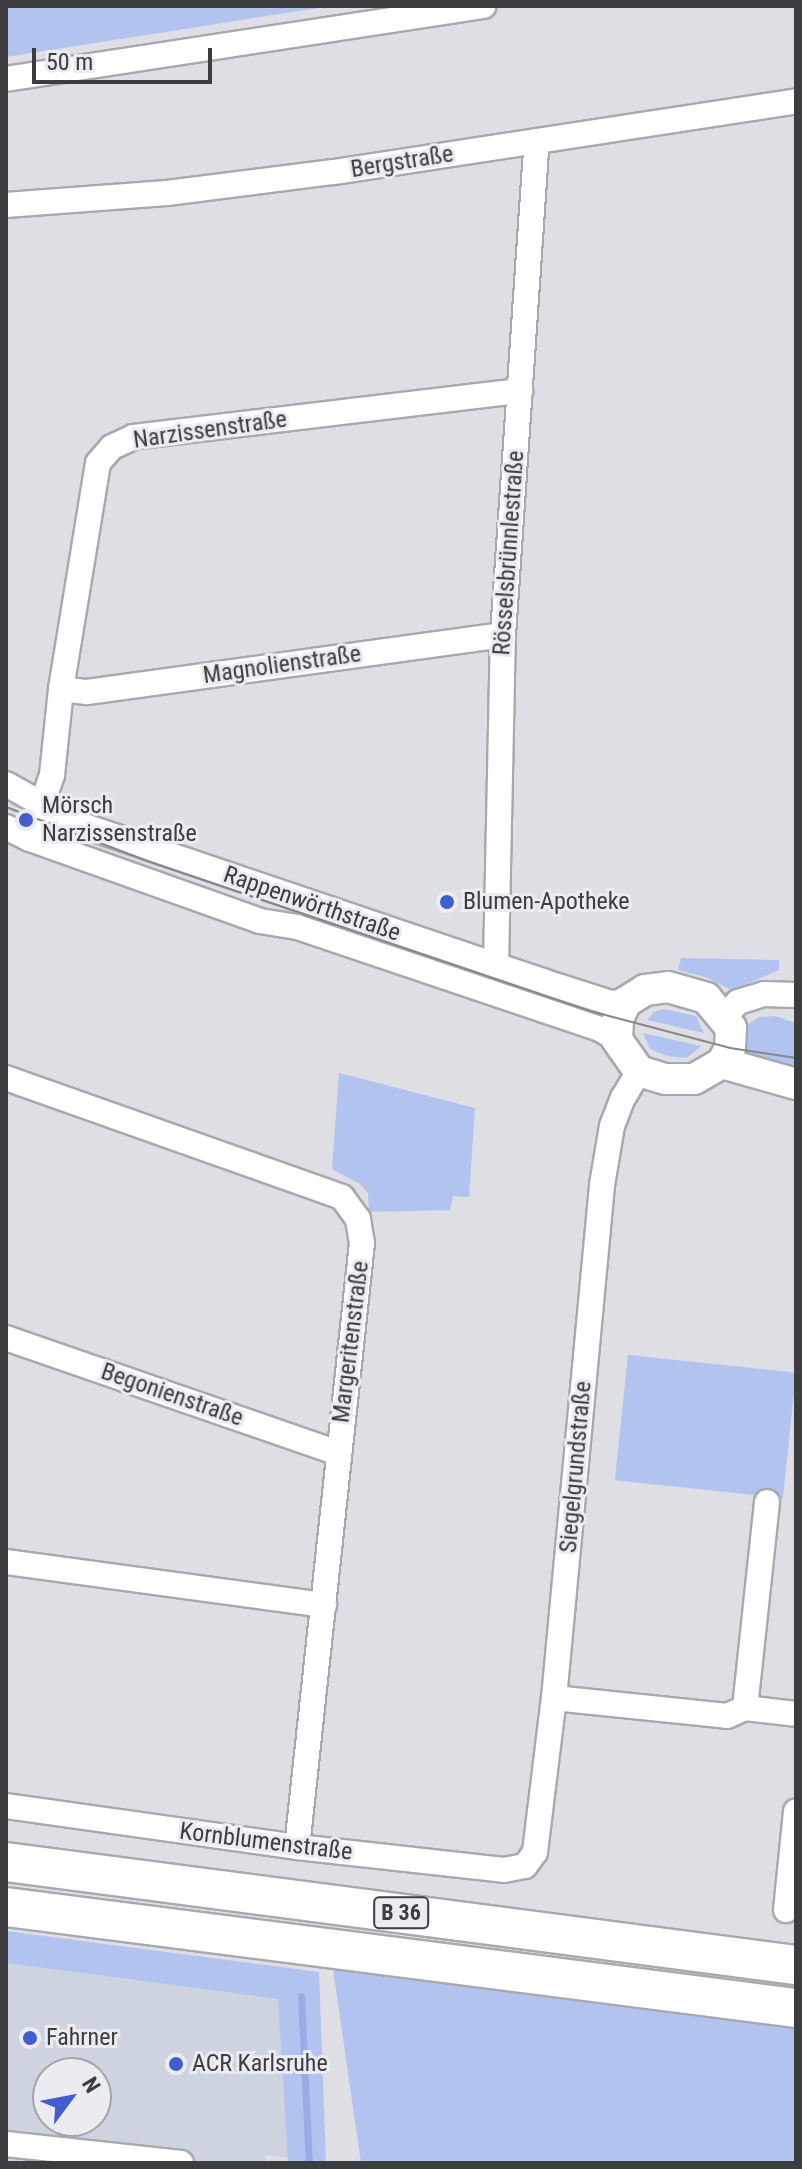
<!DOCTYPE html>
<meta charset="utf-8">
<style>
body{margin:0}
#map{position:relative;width:802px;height:2169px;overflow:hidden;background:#dddfe5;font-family:"Roboto Condensed",sans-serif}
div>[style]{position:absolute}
.built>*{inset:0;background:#ced3e0}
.green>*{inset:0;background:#b3c3f0;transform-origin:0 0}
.stream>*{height:7px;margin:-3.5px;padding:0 3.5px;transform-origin:3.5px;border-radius:3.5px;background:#98ace6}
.roads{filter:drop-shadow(2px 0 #a7a9af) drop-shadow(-2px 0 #a7a9af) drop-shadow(0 2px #a7a9af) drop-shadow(0 -2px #a7a9af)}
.minor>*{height:24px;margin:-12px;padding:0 12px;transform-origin:12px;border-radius:12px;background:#fff}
.tertiary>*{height:30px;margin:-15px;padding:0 15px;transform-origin:15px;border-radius:15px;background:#fff}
.primary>*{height:38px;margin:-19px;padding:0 19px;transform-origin:19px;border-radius:19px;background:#fff}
.tram>*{height:2px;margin:-1px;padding:0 1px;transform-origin:1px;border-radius:1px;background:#87888c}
.dots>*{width:22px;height:22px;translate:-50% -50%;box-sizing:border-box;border:4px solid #eaecf2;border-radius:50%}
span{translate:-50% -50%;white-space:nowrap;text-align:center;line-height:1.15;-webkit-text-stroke:6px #eaecf2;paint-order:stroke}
.shield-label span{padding:2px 6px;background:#eaecf2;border:2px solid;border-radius:6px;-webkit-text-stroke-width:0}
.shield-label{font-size:22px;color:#3c3d3f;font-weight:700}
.street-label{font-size:24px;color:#3c3d3f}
.poi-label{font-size:24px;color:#3c3d3f}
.left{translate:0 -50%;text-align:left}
.frame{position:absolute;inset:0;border:8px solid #3c3d3f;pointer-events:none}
.north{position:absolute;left:32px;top:2057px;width:80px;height:80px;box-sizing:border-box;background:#eaecf2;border:2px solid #a4a6aa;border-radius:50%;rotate:58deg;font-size:22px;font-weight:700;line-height:32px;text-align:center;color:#3c3d3f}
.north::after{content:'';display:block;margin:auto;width:28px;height:36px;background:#435ccf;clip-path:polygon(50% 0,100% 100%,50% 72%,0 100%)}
.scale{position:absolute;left:32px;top:48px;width:180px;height:36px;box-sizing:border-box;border:4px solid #3c3d3f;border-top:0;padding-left:10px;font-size:24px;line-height:28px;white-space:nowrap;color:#3c3d3f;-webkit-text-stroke:6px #eaecf2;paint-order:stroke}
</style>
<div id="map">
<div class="built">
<div style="clip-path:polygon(evenodd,6px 1963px,278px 1999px,288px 2158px,265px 2155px,265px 2163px,6px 2163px,6px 1963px,48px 2073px,96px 2073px,96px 2121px,48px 2121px,48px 2073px)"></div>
</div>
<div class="green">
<div style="clip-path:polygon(6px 6px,331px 6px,6px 57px)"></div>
<div style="clip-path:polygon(681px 958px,779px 960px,779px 970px,738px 988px,729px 989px,708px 978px,678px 970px)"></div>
<div style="clip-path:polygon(664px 1009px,696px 1016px,704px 1033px,647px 1020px,654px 1012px)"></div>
<div style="clip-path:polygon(775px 1016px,796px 1023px,796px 1071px,754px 1058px,744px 1049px,742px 1032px,749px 1024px,759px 1017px)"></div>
<div style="clip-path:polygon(643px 1033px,701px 1046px,687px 1058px,667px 1056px,650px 1049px)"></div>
<div style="clip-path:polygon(339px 1073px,475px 1108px,469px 1197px,453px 1196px,450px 1210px,369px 1212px,368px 1193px,360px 1184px,332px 1169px)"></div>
<div style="left:628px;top:1355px;width:169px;height:126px;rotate:6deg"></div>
<div style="clip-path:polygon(6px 1931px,319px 1972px,326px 2163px,288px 2163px,278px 1999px,6px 1963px)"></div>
<div style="clip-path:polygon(333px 1969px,796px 2028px,796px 2163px,361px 2163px)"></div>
</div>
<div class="stream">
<div style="left:301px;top:1996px;width:167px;rotate:87.3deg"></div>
</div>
<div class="roads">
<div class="minor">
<div style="left:6px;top:79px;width:483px;rotate:-8.7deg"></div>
<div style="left:6px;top:205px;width:161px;rotate:-4.3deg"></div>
<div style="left:167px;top:193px;width:168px;rotate:-7.2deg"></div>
<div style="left:334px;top:172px;width:467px;rotate:-8.7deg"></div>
<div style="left:61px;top:689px;width:26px;rotate:7deg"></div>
<div style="left:87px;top:692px;width:420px;rotate:-7.8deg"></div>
<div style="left:6px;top:784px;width:80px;rotate:29.1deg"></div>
<div style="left:76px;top:823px;width:495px;rotate:18.7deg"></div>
<div style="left:545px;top:982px;width:69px;rotate:17.7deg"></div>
<div style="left:611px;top:1003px;width:15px;rotate:-4deg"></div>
<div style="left:6px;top:827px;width:27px;rotate:27deg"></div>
<div style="left:30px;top:839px;width:244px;rotate:19.6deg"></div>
<div style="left:260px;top:921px;width:37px;rotate:9deg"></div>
<div style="left:297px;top:927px;width:320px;rotate:18.6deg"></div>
<div style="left:600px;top:1029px;width:20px;rotate:30deg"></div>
<div style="left:30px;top:839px;width:68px;rotate:-71deg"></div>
<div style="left:52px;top:775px;width:86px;rotate:-84deg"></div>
<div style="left:61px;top:689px;width:229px;rotate:-80.7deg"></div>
<div style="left:98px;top:463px;width:21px;rotate:-49deg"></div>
<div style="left:112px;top:447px;width:23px;rotate:-25deg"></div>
<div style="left:133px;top:437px;width:390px;rotate:-6.8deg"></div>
<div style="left:496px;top:965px;width:330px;rotate:-88.8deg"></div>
<div style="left:503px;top:635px;width:495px;rotate:-86.1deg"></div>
<div style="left:724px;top:1018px;width:21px;rotate:-49deg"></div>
<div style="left:738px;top:1002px;width:27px;rotate:-17deg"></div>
<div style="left:764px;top:994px;width:32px;rotate:2deg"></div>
<div style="left:6px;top:1078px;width:356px;rotate:19.5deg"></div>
<div style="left:342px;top:1197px;width:27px;rotate:54deg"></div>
<div style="left:358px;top:1219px;width:24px;rotate:81deg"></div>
<div style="left:362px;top:1243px;width:607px;rotate:96.14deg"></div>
<div style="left:6px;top:1338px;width:351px;rotate:19.1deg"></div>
<div style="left:6px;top:1562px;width:321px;rotate:7.7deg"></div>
<div style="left:554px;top:1698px;width:174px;rotate:5.9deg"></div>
<div style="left:727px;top:1716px;width:20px;rotate:-24deg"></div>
<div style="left:745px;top:1708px;width:51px;rotate:6.7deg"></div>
<div style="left:745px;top:1708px;width:207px;rotate:-83.9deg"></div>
<div style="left:6px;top:1806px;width:294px;rotate:8deg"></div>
<div style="left:297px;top:1847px;width:208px;rotate:6.3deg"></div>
<div style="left:504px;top:1870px;width:21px;rotate:-11deg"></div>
<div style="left:525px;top:1866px;width:17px;rotate:-54deg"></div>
<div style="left:535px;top:1852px;width:155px;rotate:-83deg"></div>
<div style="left:554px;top:1698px;width:515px;rotate:-84.65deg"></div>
<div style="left:602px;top:1185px;width:60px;rotate:-80.4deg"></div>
<div style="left:612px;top:1126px;width:30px;rotate:-69deg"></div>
<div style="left:623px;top:1098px;width:31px;rotate:-59deg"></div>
<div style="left:786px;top:1910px;width:99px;rotate:-84.2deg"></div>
<div style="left:6px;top:2144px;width:176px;rotate:6.2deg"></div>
</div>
<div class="tertiary">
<div style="left:668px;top:987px;width:40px;rotate:16deg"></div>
<div style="left:706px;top:998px;width:39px;rotate:50deg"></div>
<div style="left:731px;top:1028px;width:20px;rotate:93deg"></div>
<div style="left:730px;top:1048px;width:17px;rotate:118deg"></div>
<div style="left:722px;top:1063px;width:32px;rotate:150deg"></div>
<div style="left:694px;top:1079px;width:29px;rotate:180deg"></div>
<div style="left:665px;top:1079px;width:27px;rotate:-163deg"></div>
<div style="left:639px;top:1071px;width:39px;rotate:-125deg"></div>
<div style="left:617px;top:1039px;width:20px;rotate:-87deg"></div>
<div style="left:618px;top:1019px;width:19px;rotate:-65deg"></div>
<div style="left:626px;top:1002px;width:22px;rotate:-32deg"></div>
<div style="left:645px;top:990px;width:23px;rotate:-7deg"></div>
<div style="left:722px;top:1063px;width:77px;rotate:15.8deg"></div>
</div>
<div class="primary">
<div style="left:6px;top:1862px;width:797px;rotate:7.43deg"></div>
<div style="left:6px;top:1907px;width:796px;rotate:7.29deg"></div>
</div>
</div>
<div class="tram">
<div style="left:6px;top:807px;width:157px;rotate:20.9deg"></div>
<div style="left:153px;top:863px;width:465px;rotate:18.7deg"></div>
<div style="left:594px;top:1012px;width:141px;rotate:14.8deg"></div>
<div style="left:730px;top:1048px;width:67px;rotate:8.6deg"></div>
</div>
<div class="dots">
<div style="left:26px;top:820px;background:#435ccf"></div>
<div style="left:447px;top:902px;background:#435ccf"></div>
<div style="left:30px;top:2038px;background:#435ccf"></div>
<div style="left:176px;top:2064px;background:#435ccf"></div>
</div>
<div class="shield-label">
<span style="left:401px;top:1913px">B 36</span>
</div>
<div class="street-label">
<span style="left:402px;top:162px;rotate:-9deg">Bergstraße</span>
<span style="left:210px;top:430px;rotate:-8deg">Narzissenstraße</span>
<span style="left:509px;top:553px;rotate:-86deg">Rösselsbrünnlestraße</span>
<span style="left:282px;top:665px;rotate:-8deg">Magnolienstraße</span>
<span style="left:312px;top:904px;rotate:19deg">Rappenwörthstraße</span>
<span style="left:351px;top:1342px;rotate:-83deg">Margeritenstraße</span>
<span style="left:172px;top:1395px;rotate:19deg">Begonienstraße</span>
<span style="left:576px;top:1467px;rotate:-85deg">Siegelgrundstraße</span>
<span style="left:266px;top:1842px;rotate:7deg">Kornblumenstraße</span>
</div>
<div class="poi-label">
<span class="left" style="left:42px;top:820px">Mörsch<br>Narzissenstraße</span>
<span class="left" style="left:463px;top:902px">Blumen-Apotheke</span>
<span class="left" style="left:46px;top:2038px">Fahrner</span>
<span class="left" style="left:192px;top:2064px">ACR Karlsruhe</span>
</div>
<div class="frame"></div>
<div class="north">N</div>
<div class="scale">50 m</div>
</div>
